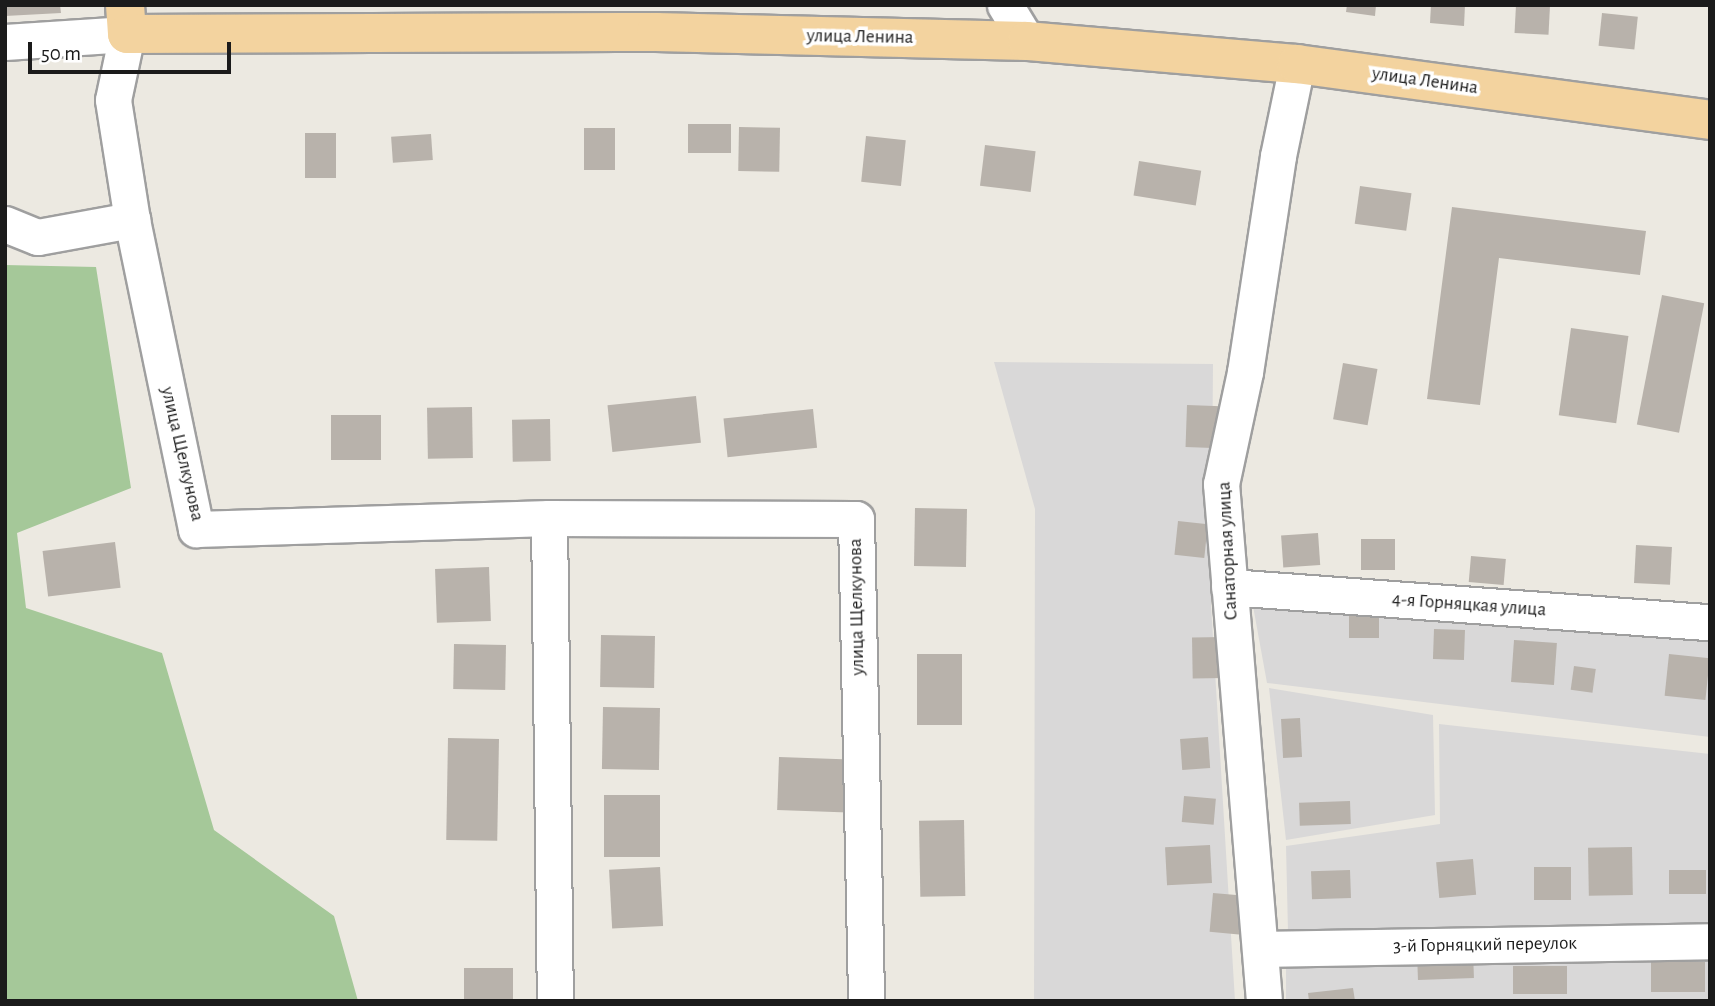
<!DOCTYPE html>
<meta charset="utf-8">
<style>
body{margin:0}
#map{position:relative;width:1715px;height:1006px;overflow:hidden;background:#ece9e1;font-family:"Alegreya Sans",sans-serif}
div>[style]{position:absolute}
.residential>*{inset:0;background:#d9d8d8;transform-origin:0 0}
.forest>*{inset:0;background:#a5c899}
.building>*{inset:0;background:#b8b2ab;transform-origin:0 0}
.roads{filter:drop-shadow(2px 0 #9f9f9f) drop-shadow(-2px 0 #9f9f9f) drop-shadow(0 2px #9f9f9f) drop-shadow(0 -2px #9f9f9f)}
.minor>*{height:35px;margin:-17.5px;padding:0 17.5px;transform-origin:17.5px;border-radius:17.5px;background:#fff}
.major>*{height:38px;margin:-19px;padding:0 19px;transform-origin:19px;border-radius:19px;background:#f3d39f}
span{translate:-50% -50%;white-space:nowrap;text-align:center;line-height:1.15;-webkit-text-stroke:7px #fff;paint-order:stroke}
.street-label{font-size:19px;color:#1b1b1b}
.frame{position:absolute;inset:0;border:7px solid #1b1b1b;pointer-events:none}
.scale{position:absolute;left:28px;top:42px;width:203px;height:32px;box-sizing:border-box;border:4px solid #1b1b1b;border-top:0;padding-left:9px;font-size:21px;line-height:24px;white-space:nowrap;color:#1b1b1b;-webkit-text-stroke:5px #fff;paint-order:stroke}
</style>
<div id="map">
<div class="residential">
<div style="clip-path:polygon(994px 362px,1213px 364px,1211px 605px,1235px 1001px,1034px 1001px,1035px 509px)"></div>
<div style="clip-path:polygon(1253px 606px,1710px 640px,1710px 737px,1267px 683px)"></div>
<div style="clip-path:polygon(1269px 688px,1433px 715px,1435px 815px,1286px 840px)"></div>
<div style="clip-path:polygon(1439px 724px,1710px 754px,1710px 923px,1288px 932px,1286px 846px,1440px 824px)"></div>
<div style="left:1710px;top:957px;width:44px;height:424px;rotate:90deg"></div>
</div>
<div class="forest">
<div style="clip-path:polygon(5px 265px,96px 267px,131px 488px,17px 533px,26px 608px,162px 653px,214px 830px,334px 916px,358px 1001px,5px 1001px)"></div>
</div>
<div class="building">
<div style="clip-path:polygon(5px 5px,60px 5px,61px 13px,5px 16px)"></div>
<div style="clip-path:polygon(1347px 5px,1376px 5px,1375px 16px,1346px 12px)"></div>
<div style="clip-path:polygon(1431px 5px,1465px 5px,1464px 26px,1430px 23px)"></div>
<div style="left:1516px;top:5px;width:34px;height:28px;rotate:3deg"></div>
<div style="left:1602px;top:13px;width:36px;height:33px;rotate:6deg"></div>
<div style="left:731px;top:124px;width:29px;height:43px;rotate:90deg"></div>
<div style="left:739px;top:127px;width:41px;height:44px;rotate:1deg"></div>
<div style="left:584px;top:128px;width:31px;height:42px"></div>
<div style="left:305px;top:133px;width:31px;height:45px"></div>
<div style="left:431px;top:134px;width:26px;height:40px;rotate:86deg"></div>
<div style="left:866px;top:136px;width:40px;height:46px;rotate:6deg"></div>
<div style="left:985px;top:145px;width:51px;height:41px;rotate:7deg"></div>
<div style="left:1139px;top:161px;width:63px;height:35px;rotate:9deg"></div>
<div style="left:1360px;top:186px;width:52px;height:38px;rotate:8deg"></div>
<div style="clip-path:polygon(1452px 207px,1646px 231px,1640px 275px,1499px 258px,1480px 405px,1427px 399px)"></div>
<div style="left:1662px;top:295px;width:43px;height:132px;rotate:11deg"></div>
<div style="left:1571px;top:328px;width:58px;height:88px;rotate:8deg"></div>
<div style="left:1343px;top:363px;width:35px;height:57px;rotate:10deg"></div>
<div style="left:696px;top:396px;width:47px;height:89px;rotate:84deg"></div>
<div style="left:1187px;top:405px;width:34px;height:42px;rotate:2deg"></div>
<div style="left:472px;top:407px;width:51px;height:45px;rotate:89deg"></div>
<div style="left:813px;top:409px;width:39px;height:90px;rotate:84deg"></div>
<div style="left:331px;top:415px;width:50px;height:45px"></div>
<div style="left:550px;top:419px;width:42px;height:38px;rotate:89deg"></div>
<div style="left:915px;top:508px;width:52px;height:58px;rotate:1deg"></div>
<div style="left:1178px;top:521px;width:30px;height:34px;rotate:6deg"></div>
<div style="left:1318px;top:533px;width:32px;height:37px;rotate:86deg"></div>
<div style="left:1395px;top:539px;width:31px;height:34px;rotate:90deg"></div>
<div style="left:115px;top:542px;width:46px;height:73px;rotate:83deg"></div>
<div style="left:1636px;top:545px;width:36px;height:38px;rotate:3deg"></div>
<div style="left:1471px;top:556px;width:35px;height:26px;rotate:5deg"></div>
<div style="left:489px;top:567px;width:54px;height:54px;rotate:88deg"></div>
<div style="left:1379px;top:607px;width:31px;height:30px;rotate:90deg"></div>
<div style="left:1434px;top:629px;width:31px;height:30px;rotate:2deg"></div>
<div style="left:601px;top:635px;width:54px;height:52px;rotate:1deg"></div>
<div style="left:1224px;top:637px;width:41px;height:32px;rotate:89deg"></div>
<div style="left:1514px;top:640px;width:43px;height:42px;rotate:4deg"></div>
<div style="left:454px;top:644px;width:52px;height:45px;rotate:1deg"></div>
<div style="left:917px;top:654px;width:45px;height:71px"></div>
<div style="left:1669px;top:654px;width:41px;height:42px;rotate:6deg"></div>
<div style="left:1574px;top:666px;width:22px;height:24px;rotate:8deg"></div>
<div style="left:603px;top:707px;width:57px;height:62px;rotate:1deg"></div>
<div style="left:1300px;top:718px;width:39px;height:19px;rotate:87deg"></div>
<div style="left:1208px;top:737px;width:31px;height:28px;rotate:86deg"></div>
<div style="left:448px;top:738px;width:51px;height:102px;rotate:1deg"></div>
<div style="left:779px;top:757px;width:71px;height:53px;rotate:2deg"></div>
<div style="left:604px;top:795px;width:56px;height:62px"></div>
<div style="left:1184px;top:796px;width:32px;height:26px;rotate:5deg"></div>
<div style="left:1350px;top:801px;width:23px;height:51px;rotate:88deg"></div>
<div style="left:964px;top:820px;width:76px;height:45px;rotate:89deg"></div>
<div style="left:1210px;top:845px;width:38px;height:45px;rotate:87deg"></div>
<div style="left:1632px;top:847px;width:48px;height:44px;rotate:89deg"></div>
<div style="left:1473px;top:859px;width:36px;height:37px;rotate:85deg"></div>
<div style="left:660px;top:867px;width:59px;height:51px;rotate:87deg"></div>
<div style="left:1534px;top:867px;width:37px;height:33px"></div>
<div style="left:1350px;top:870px;width:28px;height:39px;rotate:88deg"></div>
<div style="left:1669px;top:870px;width:37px;height:24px"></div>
<div style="left:1213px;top:893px;width:32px;height:39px;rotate:5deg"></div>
<div style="left:1473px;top:951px;width:27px;height:56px;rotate:88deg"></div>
<div style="left:1705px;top:962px;width:30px;height:54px;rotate:90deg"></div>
<div style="left:1513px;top:966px;width:54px;height:28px"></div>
<div style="left:513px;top:968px;width:33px;height:49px;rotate:90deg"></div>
<div style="clip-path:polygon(1353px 988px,1355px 1001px,1309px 1001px,1308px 993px)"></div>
</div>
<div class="roads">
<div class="minor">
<div style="left:1005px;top:5px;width:42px;rotate:58.6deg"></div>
<div style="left:5px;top:42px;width:122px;rotate:-3.8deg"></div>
<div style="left:127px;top:34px;width:67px;rotate:102deg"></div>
<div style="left:113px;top:100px;width:121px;rotate:81deg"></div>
<div style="left:132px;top:220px;width:316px;rotate:78.3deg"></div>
<div style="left:196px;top:529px;width:353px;rotate:-1.8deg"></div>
<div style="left:549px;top:518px;width:307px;rotate:0.2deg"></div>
<div style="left:856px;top:519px;width:482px;rotate:88.8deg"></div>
<div style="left:5px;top:224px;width:35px;rotate:22deg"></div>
<div style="left:38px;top:237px;width:96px;rotate:-10.3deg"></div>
<div style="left:549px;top:518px;width:483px;rotate:89.3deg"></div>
<div style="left:1229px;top:587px;width:482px;rotate:4.2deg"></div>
<div style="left:1261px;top:949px;width:449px;rotate:-1deg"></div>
<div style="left:1264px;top:1001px;width:519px;rotate:-94.75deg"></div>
<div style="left:1221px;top:484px;width:115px;rotate:-77.9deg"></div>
<div style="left:1245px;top:372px;width:219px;rotate:-81.3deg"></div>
<div style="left:1278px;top:156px;width:94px;rotate:-78.3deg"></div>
</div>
<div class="major">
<div style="left:125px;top:5px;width:29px;rotate:86deg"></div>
<div style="left:127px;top:34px;width:529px;rotate:-0.22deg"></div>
<div style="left:656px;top:32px;width:371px;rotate:1.4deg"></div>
<div style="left:1027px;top:41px;width:271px;rotate:4.9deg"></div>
<div style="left:1297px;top:64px;width:417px;rotate:7.7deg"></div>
</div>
</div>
<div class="street-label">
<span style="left:860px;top:37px;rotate:1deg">улица Ленина</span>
<span style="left:1425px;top:81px;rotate:8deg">улица Ленина</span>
<span style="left:182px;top:454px;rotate:77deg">улица Щелкунова</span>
<span style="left:1228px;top:551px;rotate:-93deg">Санаторная улица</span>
<span style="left:1469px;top:605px;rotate:4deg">4-я Горняцкая улица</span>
<span style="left:857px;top:607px;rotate:-91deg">улица Щелкунова</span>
<span style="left:1485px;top:945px;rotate:-1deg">3-й Горняцкий переулок</span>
</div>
<div class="frame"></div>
<div class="scale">50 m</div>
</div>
